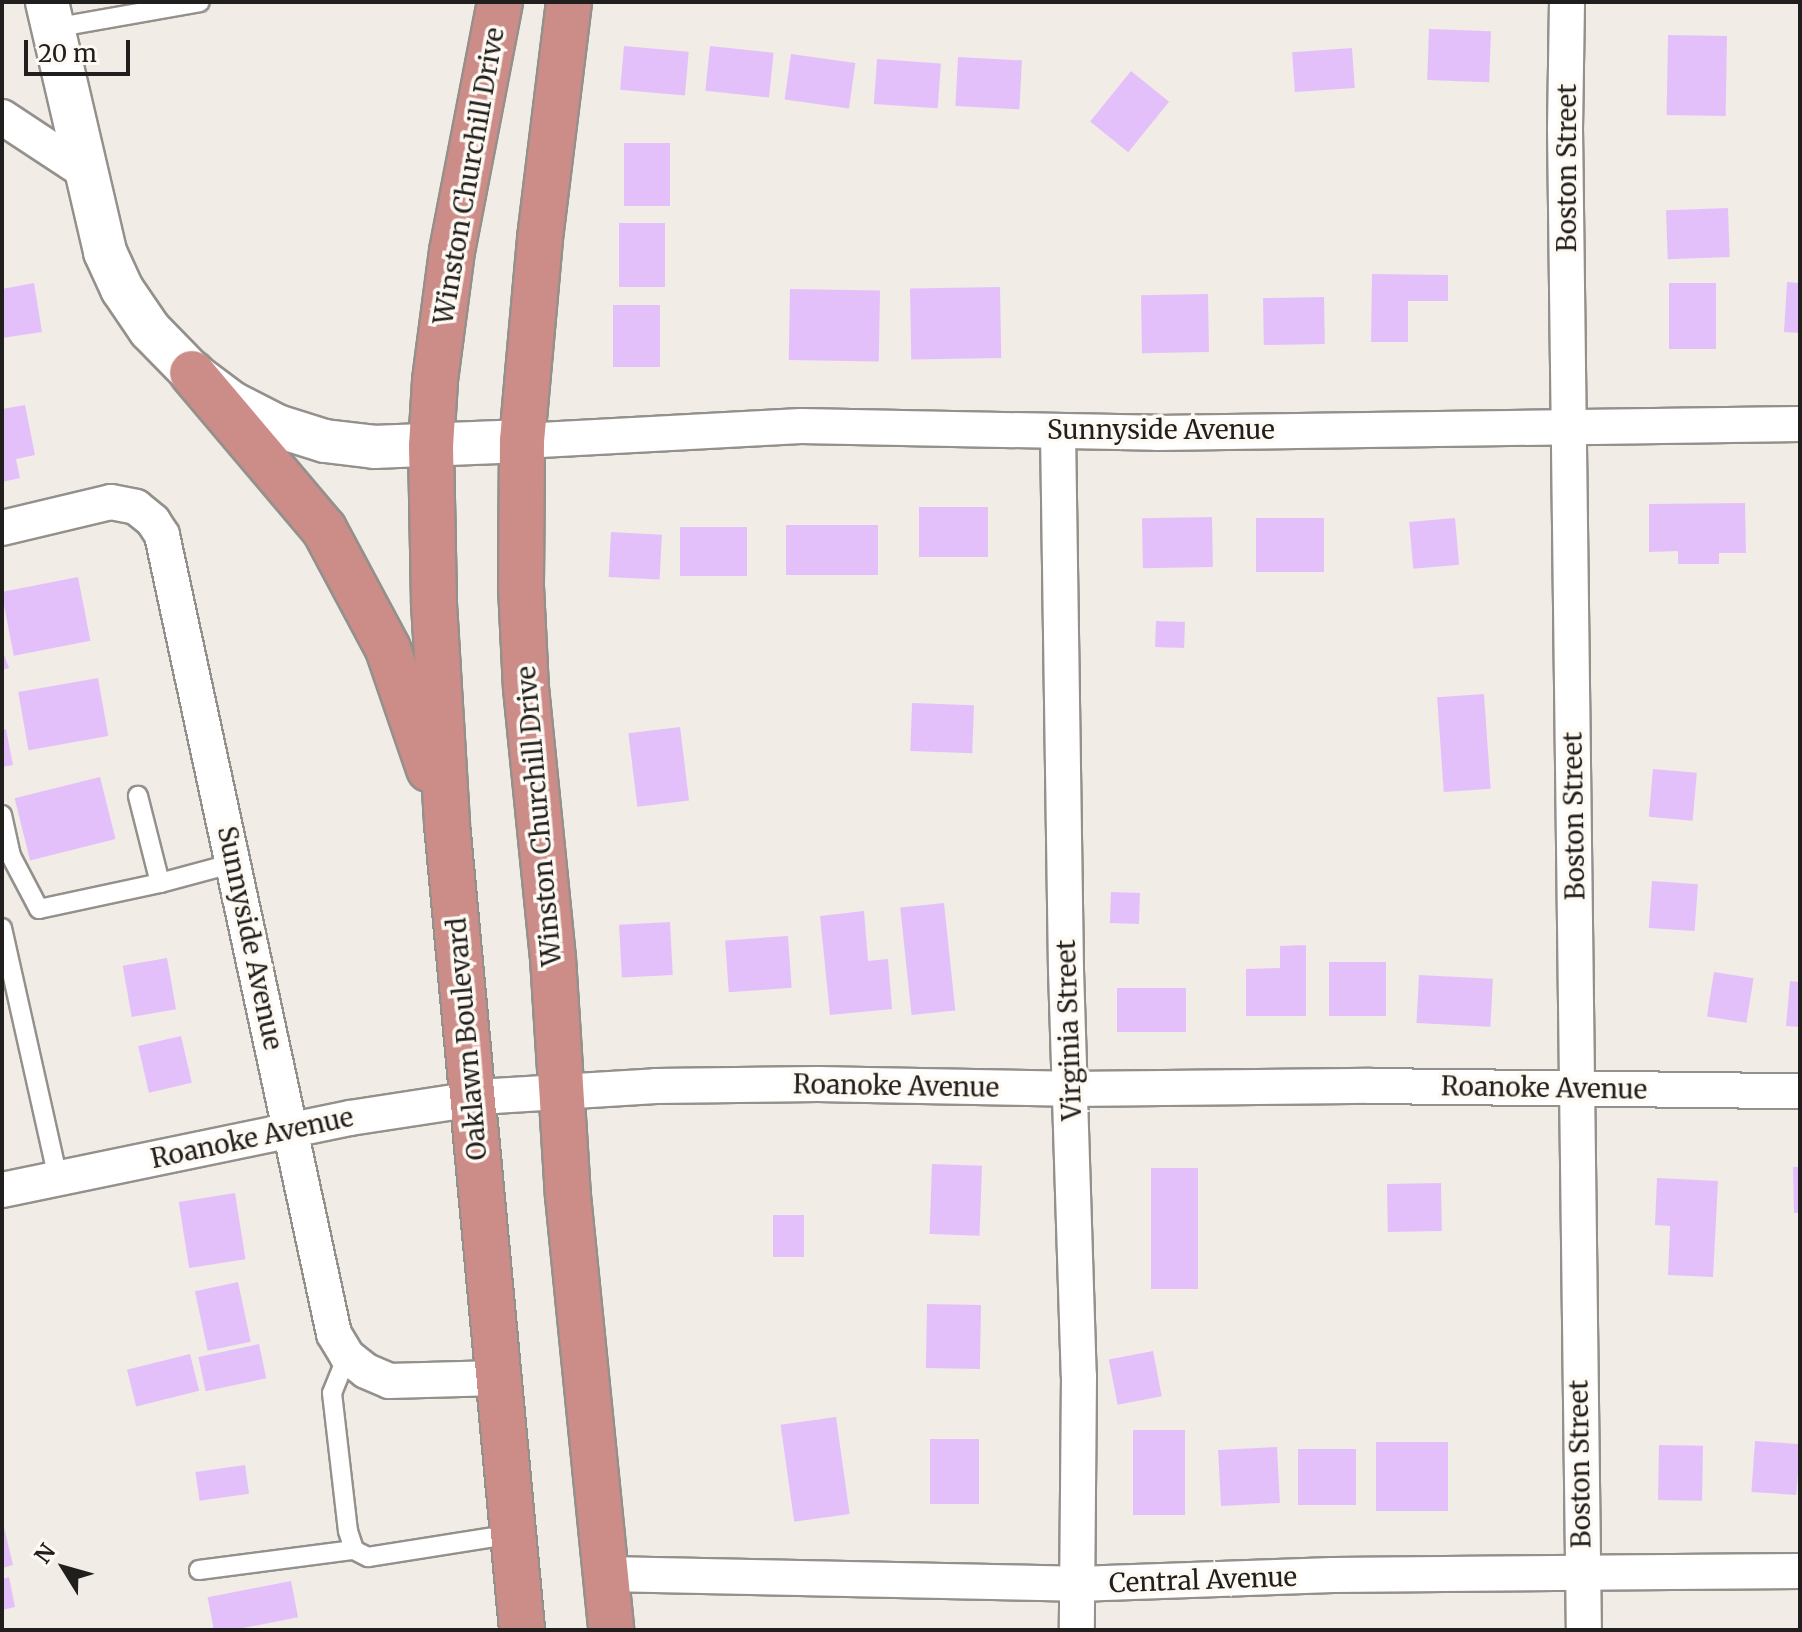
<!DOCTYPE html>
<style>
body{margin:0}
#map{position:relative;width:1802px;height:1632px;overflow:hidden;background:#f1ece6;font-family:Merriweather,serif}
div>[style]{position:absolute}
.building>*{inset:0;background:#e4c0fb;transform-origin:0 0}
.roads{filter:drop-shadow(2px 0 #94908b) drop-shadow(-2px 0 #94908b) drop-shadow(0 2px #94908b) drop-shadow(0 -2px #94908b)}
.service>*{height:18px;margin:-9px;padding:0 9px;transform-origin:9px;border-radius:9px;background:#fff}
.minor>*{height:34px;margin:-17px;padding:0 17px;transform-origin:17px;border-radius:17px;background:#fff}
.tertiary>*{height:42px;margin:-21px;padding:0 21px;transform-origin:21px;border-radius:21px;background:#fff}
.trunk>*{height:44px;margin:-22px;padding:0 22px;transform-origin:22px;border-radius:22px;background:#cc8c88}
span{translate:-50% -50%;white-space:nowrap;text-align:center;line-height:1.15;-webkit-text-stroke:7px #fefaf3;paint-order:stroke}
.street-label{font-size:26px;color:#211f1d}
.frame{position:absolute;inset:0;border:4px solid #211f1d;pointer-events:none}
.north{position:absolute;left:24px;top:1528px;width:80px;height:80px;-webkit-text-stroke:6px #fefaf3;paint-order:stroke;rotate:307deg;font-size:22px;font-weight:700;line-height:32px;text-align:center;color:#211f1d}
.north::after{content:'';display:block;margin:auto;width:28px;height:36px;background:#211f1d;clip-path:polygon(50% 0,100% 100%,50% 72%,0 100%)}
.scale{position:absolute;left:24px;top:40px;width:106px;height:36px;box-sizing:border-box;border:4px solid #211f1d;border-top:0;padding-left:10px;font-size:24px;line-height:28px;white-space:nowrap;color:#211f1d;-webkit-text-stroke:6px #fefaf3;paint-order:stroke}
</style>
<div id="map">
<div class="building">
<div style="left:1429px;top:29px;width:62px;height:51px;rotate:2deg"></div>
<div style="left:1668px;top:35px;width:59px;height:80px;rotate:1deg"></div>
<div style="left:624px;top:46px;width:65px;height:44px;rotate:5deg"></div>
<div style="left:710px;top:46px;width:64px;height:45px;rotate:6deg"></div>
<div style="left:1352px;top:48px;width:40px;height:60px;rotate:86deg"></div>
<div style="left:791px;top:54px;width:65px;height:46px;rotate:8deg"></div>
<div style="left:958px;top:57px;width:64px;height:49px;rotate:3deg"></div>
<div style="left:877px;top:59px;width:64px;height:45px;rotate:4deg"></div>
<div style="left:1131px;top:71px;width:49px;height:65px;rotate:39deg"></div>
<div style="left:624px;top:143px;width:46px;height:63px"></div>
<div style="left:1728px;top:208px;width:49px;height:62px;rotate:88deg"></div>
<div style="left:619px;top:223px;width:46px;height:64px"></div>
<div style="clip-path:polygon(1372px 274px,1448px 275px,1448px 301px,1408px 301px,1408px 342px,1371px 342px)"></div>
<div style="clip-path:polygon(1787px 282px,1800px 283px,1800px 333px,1784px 332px)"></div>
<div style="clip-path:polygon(34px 283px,42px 332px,2px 338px,2px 289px)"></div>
<div style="left:1669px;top:283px;width:47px;height:66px"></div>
<div style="left:1000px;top:287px;width:71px;height:90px;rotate:89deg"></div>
<div style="left:790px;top:289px;width:90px;height:71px;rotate:1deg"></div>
<div style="left:1208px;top:294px;width:58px;height:67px;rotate:89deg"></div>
<div style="left:1324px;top:297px;width:47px;height:61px;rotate:89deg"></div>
<div style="left:613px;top:305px;width:47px;height:62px"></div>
<div style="clip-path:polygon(25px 405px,35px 455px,16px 459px,20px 478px,2px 482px,2px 409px)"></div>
<div style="clip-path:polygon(1745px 503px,1746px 553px,1719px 553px,1719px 564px,1678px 564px,1678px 551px,1649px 552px,1649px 504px)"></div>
<div style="left:988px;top:507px;width:50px;height:69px;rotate:90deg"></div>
<div style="left:1212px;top:517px;width:50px;height:70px;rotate:89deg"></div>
<div style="left:1324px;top:518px;width:54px;height:68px;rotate:90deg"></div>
<div style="left:1455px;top:518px;width:47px;height:46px;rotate:85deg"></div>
<div style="left:878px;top:525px;width:50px;height:92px;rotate:90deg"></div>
<div style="left:680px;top:527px;width:67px;height:49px"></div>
<div style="left:611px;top:532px;width:51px;height:45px;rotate:3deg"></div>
<div style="left:78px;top:577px;width:65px;height:78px;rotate:79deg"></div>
<div style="left:1156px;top:621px;width:29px;height:26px;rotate:2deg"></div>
<div style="clip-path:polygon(2px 649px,9px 668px,2px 670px)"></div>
<div style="left:98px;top:678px;width:59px;height:81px;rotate:80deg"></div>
<div style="left:1484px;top:694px;width:95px;height:47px;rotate:86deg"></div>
<div style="left:912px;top:703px;width:62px;height:48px;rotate:2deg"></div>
<div style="left:680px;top:727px;width:74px;height:52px;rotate:83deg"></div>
<div style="clip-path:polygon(6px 729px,13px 765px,2px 767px,2px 730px)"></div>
<div style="left:1653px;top:769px;width:44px;height:48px;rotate:5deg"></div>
<div style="left:100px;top:777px;width:64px;height:88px;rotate:76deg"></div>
<div style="left:1652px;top:881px;width:46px;height:47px;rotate:4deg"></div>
<div style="left:1111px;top:892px;width:29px;height:31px;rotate:2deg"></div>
<div style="left:944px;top:903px;width:108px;height:44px;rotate:84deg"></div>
<div style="clip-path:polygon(864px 911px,868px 961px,888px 959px,892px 1009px,830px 1015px,820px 916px)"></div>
<div style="left:670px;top:922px;width:53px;height:51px;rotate:87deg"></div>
<div style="left:788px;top:936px;width:52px;height:63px;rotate:86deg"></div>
<div style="clip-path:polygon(1306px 945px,1306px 1016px,1246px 1016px,1246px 969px,1280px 968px,1280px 946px)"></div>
<div style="left:167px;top:958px;width:52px;height:45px;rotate:80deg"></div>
<div style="left:1329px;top:962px;width:57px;height:54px"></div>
<div style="left:1714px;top:972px;width:40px;height:45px;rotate:9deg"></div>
<div style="left:1419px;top:975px;width:74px;height:48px;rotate:3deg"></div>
<div style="clip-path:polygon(1790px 981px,1800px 982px,1800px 1027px,1786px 1026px)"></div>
<div style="left:1117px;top:988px;width:69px;height:44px"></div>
<div style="left:181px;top:1036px;width:48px;height:44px;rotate:77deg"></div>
<div style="left:932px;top:1164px;width:50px;height:70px;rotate:2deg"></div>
<div style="clip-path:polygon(1793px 1167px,1800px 1167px,1800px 1213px,1794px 1213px)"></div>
<div style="left:1151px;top:1168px;width:47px;height:121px"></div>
<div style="clip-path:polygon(1657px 1178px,1718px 1181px,1713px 1277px,1668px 1275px,1670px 1226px,1655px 1225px)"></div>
<div style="left:1441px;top:1183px;width:48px;height:54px;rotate:89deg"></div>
<div style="left:235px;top:1193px;width:67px;height:57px;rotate:81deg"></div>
<div style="left:773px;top:1215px;width:31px;height:42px"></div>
<div style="left:238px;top:1282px;width:61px;height:44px;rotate:78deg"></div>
<div style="left:927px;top:1304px;width:54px;height:64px;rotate:1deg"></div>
<div style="left:259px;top:1344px;width:35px;height:62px;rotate:78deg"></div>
<div style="left:1153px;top:1351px;width:46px;height:45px;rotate:79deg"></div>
<div style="left:190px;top:1354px;width:38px;height:65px;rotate:76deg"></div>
<div style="left:836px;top:1417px;width:98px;height:56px;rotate:82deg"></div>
<div style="left:1133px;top:1430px;width:52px;height:85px"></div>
<div style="left:930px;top:1439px;width:49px;height:65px"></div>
<div style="left:1755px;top:1441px;width:45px;height:51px;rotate:4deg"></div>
<div style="left:1376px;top:1442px;width:72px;height:69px"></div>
<div style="left:1659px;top:1445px;width:44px;height:55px;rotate:1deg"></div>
<div style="left:1277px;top:1447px;width:56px;height:59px;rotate:87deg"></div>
<div style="left:1298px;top:1449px;width:58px;height:56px"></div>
<div style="left:245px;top:1465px;width:29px;height:50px;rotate:82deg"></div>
<div style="clip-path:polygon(2px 1519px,13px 1565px,2px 1568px)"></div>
<div style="clip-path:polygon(9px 1577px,15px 1607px,2px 1610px,2px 1579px)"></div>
<div style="left:291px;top:1581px;width:37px;height:85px;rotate:79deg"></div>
</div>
<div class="roads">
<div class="service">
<div style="left:53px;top:28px;width:149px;rotate:-10deg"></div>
<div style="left:2px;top:815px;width:42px;rotate:77.6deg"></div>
<div style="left:11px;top:856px;width:60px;rotate:62.2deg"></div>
<div style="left:39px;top:909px;width:124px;rotate:-12.1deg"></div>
<div style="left:160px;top:883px;width:90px;rotate:-104.2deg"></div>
<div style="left:160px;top:883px;width:77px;rotate:-15.1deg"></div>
<div style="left:2px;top:928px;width:256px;rotate:77.4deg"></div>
<div style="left:347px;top:1356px;width:40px;rotate:112deg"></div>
<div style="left:332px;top:1393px;width:139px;rotate:83.4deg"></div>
<div style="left:348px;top:1531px;width:20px;rotate:72deg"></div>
<div style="left:354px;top:1550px;width:16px;rotate:27deg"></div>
<div style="left:368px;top:1557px;width:147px;rotate:-9deg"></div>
<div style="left:199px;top:1570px;width:156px;rotate:-7.4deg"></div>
</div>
<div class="minor">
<div style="left:1567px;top:2px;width:126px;rotate:90.9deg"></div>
<div style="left:1565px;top:128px;width:1502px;rotate:89.28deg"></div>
<div style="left:2px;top:117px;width:102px;rotate:33.4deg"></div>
<div style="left:1058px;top:431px;width:539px;rotate:89.15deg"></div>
<div style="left:1066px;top:970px;width:406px;rotate:88.2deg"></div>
<div style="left:1079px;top:1376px;width:254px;rotate:90.5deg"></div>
<div style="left:522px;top:441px;width:279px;rotate:-3.1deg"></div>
<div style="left:801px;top:426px;width:356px;rotate:1.1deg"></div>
<div style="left:1157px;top:433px;width:643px;rotate:-0.8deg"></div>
<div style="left:2px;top:528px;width:112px;rotate:-13.4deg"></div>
<div style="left:111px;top:502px;width:25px;rotate:11deg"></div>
<div style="left:136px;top:507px;width:22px;rotate:39deg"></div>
<div style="left:153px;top:521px;width:17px;rotate:57deg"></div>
<div style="left:162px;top:535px;width:817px;rotate:77.85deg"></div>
<div style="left:334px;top:1334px;width:26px;rotate:59deg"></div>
<div style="left:347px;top:1356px;width:24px;rotate:38deg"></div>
<div style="left:366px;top:1371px;width:25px;rotate:23deg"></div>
<div style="left:389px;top:1381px;width:109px;rotate:-1.6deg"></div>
<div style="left:2px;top:1190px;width:355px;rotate:-11.7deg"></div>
<div style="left:350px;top:1118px;width:146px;rotate:-8.7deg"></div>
<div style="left:494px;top:1096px;width:162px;rotate:-3.5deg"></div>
<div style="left:656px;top:1086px;width:162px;rotate:-0.7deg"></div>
<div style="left:818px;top:1084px;width:251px;rotate:1.1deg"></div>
<div style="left:1069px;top:1089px;width:301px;rotate:-0.6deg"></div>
<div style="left:1370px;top:1086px;width:430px;rotate:0.7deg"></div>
<div style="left:606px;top:1574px;width:471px;rotate:1.2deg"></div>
<div style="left:1077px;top:1584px;width:256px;rotate:-2deg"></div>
<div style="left:1333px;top:1575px;width:467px;rotate:-0.5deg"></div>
</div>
<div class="tertiary">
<div style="left:47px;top:2px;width:257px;rotate:76.9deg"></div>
<div style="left:105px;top:252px;width:41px;rotate:65.3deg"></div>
<div style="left:122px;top:289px;width:50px;rotate:55.7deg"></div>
<div style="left:150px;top:330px;width:60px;rotate:45.7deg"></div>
<div style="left:192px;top:373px;width:50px;rotate:36.9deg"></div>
<div style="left:232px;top:403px;width:51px;rotate:27.1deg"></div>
<div style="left:277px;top:426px;width:50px;rotate:17.4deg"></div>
<div style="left:325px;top:441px;width:50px;rotate:6.8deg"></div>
<div style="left:375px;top:447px;width:147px;rotate:-2.3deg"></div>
</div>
<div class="trunk">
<div style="left:500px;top:2px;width:254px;rotate:100.9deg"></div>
<div style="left:452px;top:251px;width:131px;rotate:97.5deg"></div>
<div style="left:435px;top:381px;width:65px;rotate:93.5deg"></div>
<div style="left:431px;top:446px;width:158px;rotate:88.9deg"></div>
<div style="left:434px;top:604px;width:220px;rotate:86.6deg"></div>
<div style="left:447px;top:824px;width:809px;rotate:84.68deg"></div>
<div style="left:569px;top:2px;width:239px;rotate:97deg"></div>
<div style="left:540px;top:239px;width:203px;rotate:95.1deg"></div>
<div style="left:522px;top:441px;width:146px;rotate:90.4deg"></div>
<div style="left:521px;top:587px;width:101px;rotate:87.2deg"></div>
<div style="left:526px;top:688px;width:271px;rotate:84.3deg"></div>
<div style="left:553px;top:958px;width:238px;rotate:86.4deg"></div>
<div style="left:568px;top:1196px;width:436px;rotate:84.3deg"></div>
<div style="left:192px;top:373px;width:204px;rotate:49.8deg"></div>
<div style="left:324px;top:529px;width:136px;rotate:61.9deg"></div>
<div style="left:388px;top:649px;width:127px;rotate:71.1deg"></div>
</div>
</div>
<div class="street-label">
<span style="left:1567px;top:168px;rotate:-90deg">Boston Street</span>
<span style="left:469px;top:176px;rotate:-80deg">Winston Churchill Drive</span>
<span style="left:1161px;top:430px">Sunnyside Avenue</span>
<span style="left:539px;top:816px;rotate:-95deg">Winston Churchill Drive</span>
<span style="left:1574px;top:816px;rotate:-91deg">Boston Street</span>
<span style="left:250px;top:938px;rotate:78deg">Sunnyside Avenue</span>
<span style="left:1069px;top:1030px;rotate:-92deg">Virginia Street</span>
<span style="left:467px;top:1039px;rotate:-95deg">Oaklawn Boulevard</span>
<span style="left:896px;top:1086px;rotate:1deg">Roanoke Avenue</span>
<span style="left:1544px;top:1088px;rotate:1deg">Roanoke Avenue</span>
<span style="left:252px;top:1138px;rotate:-12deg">Roanoke Avenue</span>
<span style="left:1580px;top:1464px;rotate:-91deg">Boston Street</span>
<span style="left:1203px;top:1580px;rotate:-2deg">Central Avenue</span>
</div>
<div class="frame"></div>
<div class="north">N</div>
<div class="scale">20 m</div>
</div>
